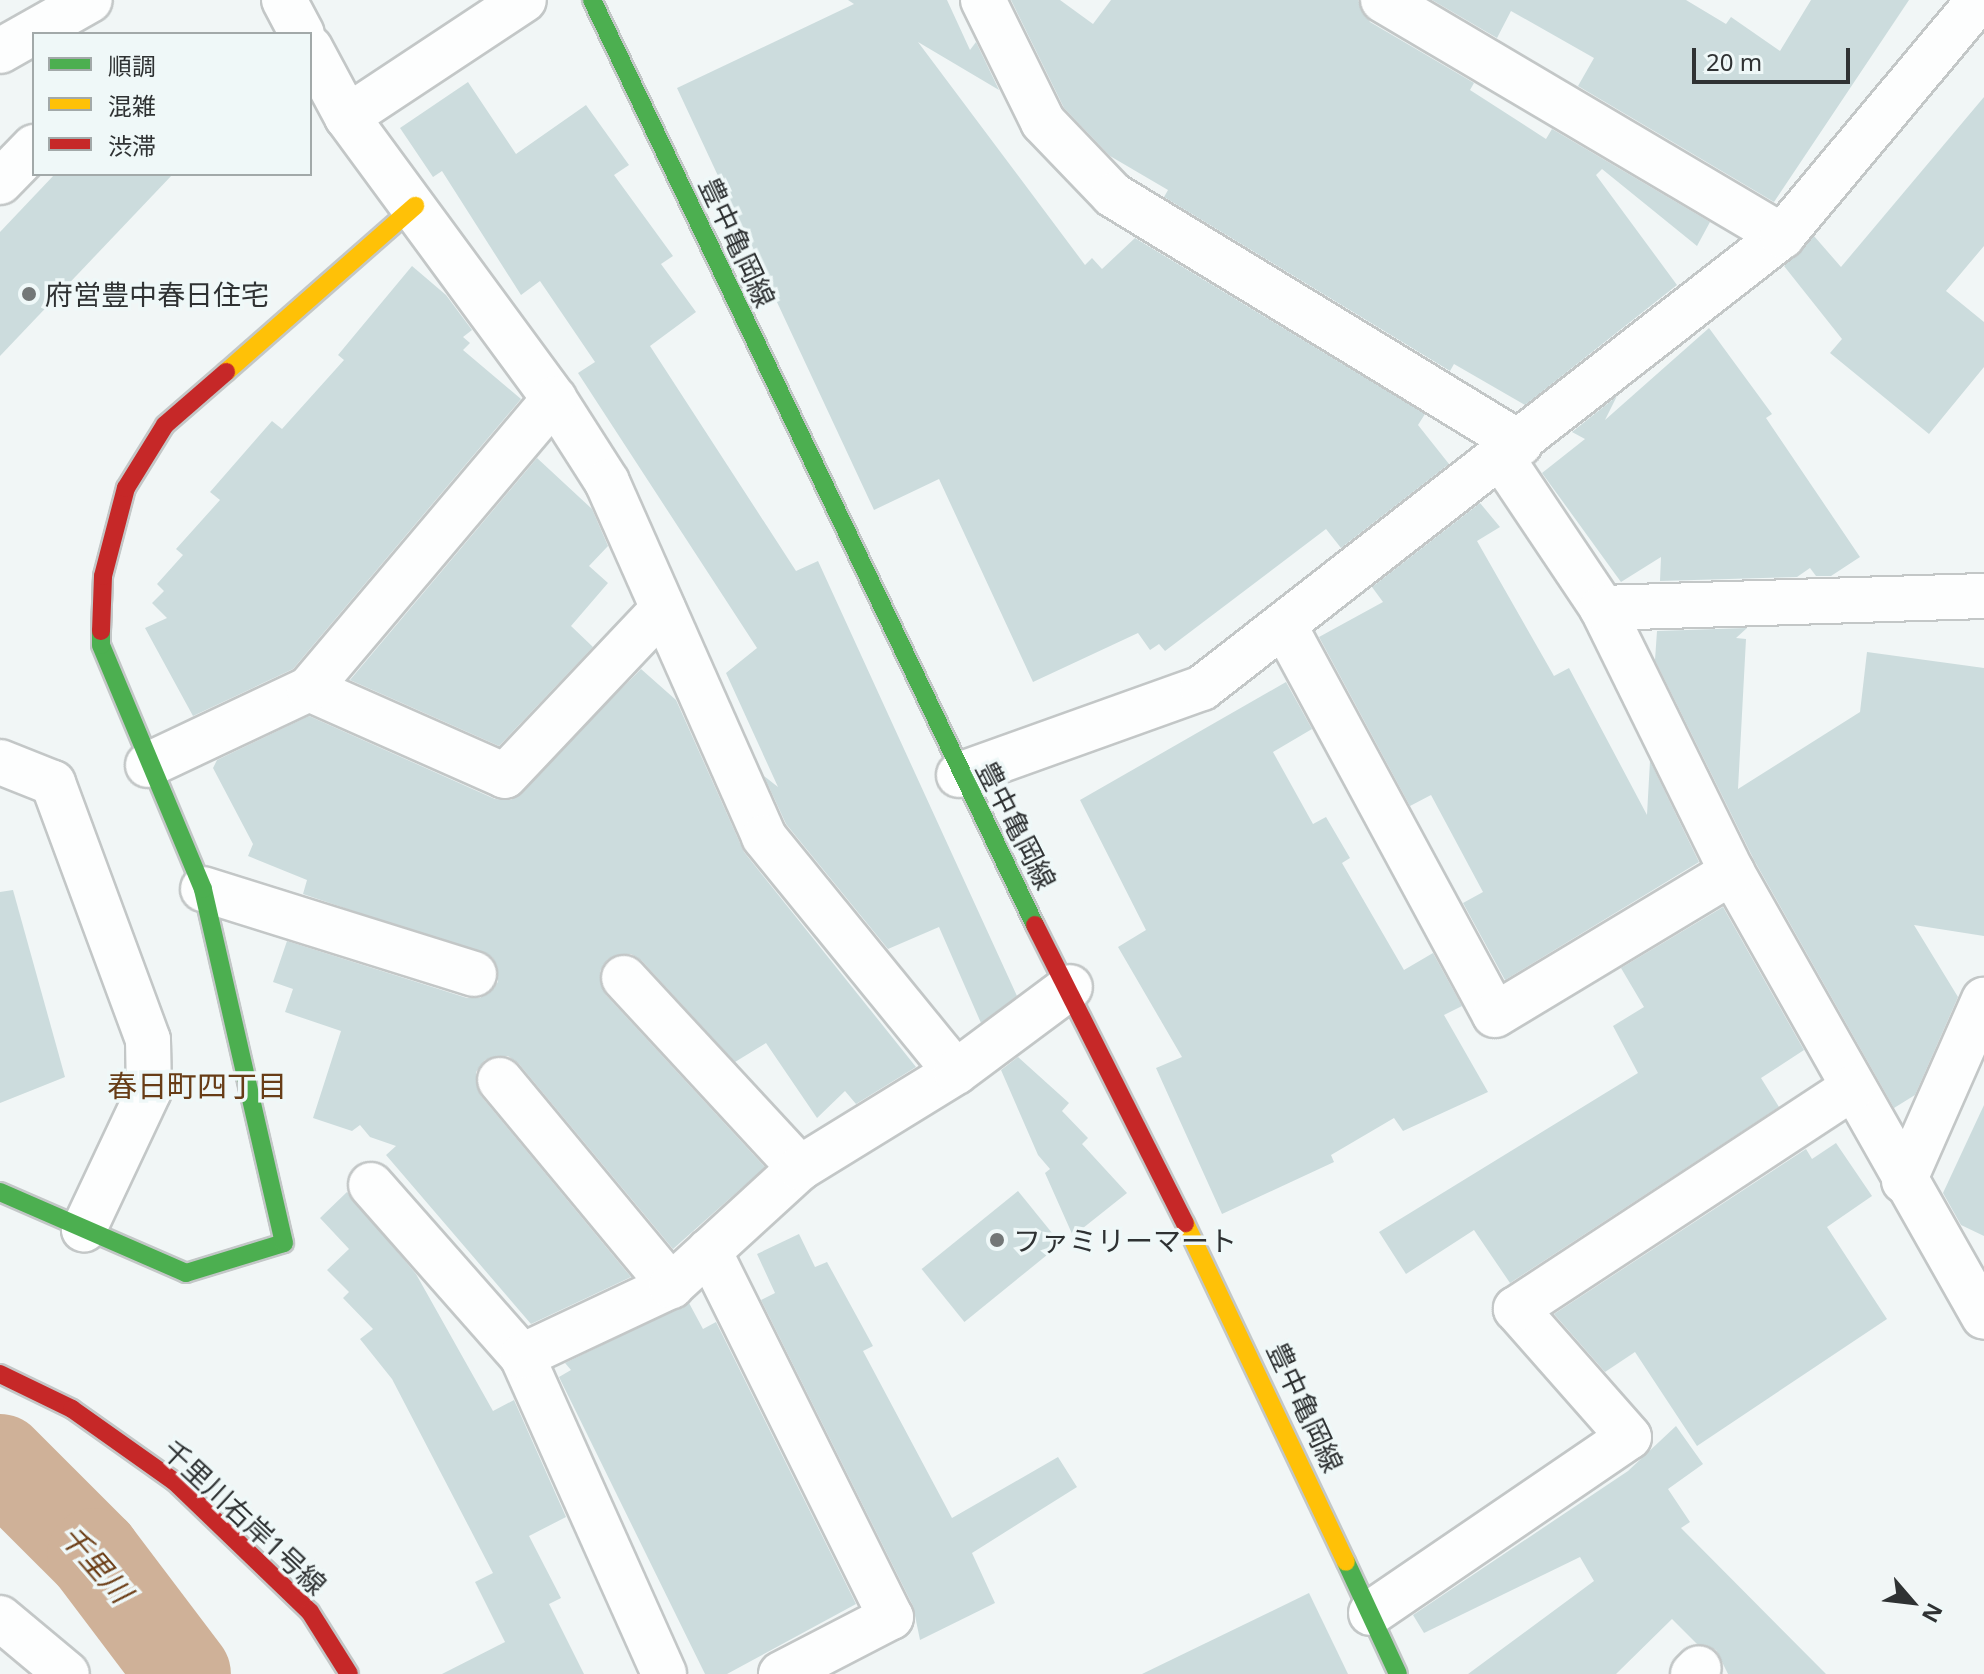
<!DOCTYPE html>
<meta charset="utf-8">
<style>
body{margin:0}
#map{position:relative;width:1984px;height:1674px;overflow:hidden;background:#f1f6f6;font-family:"Noto Sans","Noto Sans JP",sans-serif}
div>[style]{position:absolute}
.river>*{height:94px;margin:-47px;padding:0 47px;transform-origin:47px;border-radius:47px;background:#cfb198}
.building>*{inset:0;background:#ccdcdd;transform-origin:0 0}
.roads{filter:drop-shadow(2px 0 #c3c7c7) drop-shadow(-2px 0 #c3c7c7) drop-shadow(0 2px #c3c7c7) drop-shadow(0 -2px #c3c7c7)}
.street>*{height:44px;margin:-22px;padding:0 22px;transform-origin:22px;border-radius:22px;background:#fdfefe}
.fast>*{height:18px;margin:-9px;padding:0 9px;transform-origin:9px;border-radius:9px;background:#4caf50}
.slow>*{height:18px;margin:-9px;padding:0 9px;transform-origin:9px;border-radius:9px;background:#ffc107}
.jam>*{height:18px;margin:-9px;padding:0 9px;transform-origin:9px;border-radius:9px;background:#c62828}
.dots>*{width:22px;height:22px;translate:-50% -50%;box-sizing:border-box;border:4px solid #eff8f8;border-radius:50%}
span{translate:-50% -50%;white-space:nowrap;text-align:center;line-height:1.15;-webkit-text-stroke:7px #eff8f8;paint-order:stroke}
.street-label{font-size:28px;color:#2f3233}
.poi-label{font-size:28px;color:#2f3233}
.left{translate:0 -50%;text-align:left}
.neighbourhood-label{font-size:30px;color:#673c16}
.water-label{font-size:30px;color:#6d3f18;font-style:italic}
.legend{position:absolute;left:32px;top:32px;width:280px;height:144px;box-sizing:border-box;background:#eff8f8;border:2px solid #a2a9a9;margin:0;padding:10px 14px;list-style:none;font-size:24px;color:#2f3233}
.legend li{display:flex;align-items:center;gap:16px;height:40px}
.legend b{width:40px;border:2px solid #a2a9a9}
.north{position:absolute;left:1872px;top:1562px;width:80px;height:80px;-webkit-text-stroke:6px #eff8f8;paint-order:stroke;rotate:118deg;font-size:22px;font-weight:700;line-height:32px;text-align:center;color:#2f3233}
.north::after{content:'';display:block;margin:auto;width:28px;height:36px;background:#2f3233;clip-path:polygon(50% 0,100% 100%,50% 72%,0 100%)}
.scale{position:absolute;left:1692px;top:48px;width:158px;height:36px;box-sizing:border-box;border:4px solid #2f3233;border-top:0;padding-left:10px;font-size:24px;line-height:28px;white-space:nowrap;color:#2f3233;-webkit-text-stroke:6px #eff8f8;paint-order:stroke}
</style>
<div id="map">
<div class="river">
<div style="left:0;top:1461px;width:133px;rotate:45deg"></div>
<div style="left:94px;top:1555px;width:149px;rotate:52.9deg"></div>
</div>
<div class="building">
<div style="clip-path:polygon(848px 0,947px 0,970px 50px,976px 42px,999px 90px,918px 42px,1085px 265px,1092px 258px,1102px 269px,1135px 238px,1425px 414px,1418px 425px,1449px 464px,1341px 548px,1326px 529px,1165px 651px,1159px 644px,1150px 650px,1138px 633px,1033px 682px,939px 479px,874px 510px,677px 88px,854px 4px)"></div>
<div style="clip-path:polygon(1011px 0,1060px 0,1093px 24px,1111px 0,1358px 0,1370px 22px,1474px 83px,1470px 90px,1546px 139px,1552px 129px,1710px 222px,1697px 246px,1602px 169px,1596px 175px,1677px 285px,1525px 405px,1454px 364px,1450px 371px,1164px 197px,1168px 190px,1110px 156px,1064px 108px)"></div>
<div style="clip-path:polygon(1432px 0,1686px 0,1726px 24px,1731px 17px,1780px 51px,1811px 0,1909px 0,1774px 202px,1578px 86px,1594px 58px,1511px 11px,1497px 38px)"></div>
<div style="clip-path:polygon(468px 82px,516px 154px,586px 105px,629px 165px,614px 175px,673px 256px,661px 264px,696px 312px,650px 346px,796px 571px,818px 561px,1017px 996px,981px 1023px,939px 927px,888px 949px,786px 824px,764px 776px,778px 787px,726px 673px,757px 648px,578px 373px,595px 362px,540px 281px,521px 295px,442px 171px,433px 177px,400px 128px)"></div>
<div style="clip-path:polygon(1984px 97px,1984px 246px,1946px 291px,1984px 322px,1984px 367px,1929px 434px,1830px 353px,1842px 339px,1784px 266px,1814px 236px,1841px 267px)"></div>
<div style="clip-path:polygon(55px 174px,173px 174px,0 356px,0 232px)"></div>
<div style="clip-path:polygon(412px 266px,446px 295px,472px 330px,463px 337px,470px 343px,463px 350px,521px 399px,293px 669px,193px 716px,145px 628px,167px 618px,152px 603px,164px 591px,157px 584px,183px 555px,176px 549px,220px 500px,210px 492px,272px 421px,282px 429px,344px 360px,338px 355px)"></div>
<div style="clip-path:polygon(1709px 328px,1772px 414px,1766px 418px,1860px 557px,1831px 576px,1816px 576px,1810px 568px,1797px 577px,1660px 581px,1661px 557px,1621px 582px,1542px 473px,1585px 439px,1572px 432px,1617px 396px,1605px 420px)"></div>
<div style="clip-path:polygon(537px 458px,592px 509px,608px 546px,589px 566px,608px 583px,571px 626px,593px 647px,499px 746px,350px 680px)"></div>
<div style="clip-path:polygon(1480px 503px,1500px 527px,1477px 541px,1554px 676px,1569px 668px,1647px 815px,1650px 761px,1699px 862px,1505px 980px,1463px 903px,1483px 892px,1431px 795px,1410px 806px,1319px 637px,1383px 602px,1372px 587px)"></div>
<div style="clip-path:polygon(1747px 628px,1736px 638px,1746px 639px,1738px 789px,1860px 712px,1867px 652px,1984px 668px,1984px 936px,1914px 925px,1958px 997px,1915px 1095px,1894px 1108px,1754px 860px,1655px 660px,1657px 631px)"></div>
<div style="clip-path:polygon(641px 669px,676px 700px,744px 852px,916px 1067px,856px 1104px,845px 1091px,817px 1118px,766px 1043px,735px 1062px,642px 961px,631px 954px,608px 959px,600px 971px,606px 995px,765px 1167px,673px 1249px,519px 1064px,508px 1056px,485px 1060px,476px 1072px,481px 1096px,631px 1277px,531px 1324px,386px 1155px,396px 1146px,370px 1137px,360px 1125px,352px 1131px,313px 1118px,341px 1031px,285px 1012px,293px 989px,273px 982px,287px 941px,467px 998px,480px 998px,498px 982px,493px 958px,303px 894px,307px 880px,248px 856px,253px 844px,213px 768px,217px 760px,309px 716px,495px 799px,511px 800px)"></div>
<div style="clip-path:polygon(1286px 682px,1312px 729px,1273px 752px,1313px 824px,1326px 817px,1350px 858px,1342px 863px,1404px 970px,1433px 953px,1462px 1006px,1444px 1015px,1488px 1092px,1403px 1131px,1394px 1118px,1331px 1155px,1334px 1162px,1222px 1214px,1156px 1068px,1182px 1057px,1118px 947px,1146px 930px,1080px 800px)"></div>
<div style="clip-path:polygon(13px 890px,65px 1077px,0 1103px,0 892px)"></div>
<div style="clip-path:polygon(1723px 907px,1804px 1050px,1761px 1078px,1779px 1107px,1510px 1283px,1474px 1230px,1406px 1274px,1379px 1232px,1638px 1073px,1613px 1026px,1644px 1007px,1621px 968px)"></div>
<div style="clip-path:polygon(1018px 1057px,1069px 1103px,1062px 1111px,1088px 1138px,1082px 1144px,1127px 1193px,1073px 1236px,1045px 1173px,1050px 1169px,1038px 1155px,1001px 1070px)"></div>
<div style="clip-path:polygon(1984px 1105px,1984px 1236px,1961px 1225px,1943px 1193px)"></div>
<div style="clip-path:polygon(1836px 1143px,1872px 1196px,1827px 1227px,1887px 1319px,1697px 1446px,1635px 1352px,1605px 1372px,1554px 1314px,1806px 1149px,1812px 1159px)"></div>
<div style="left:1018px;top:1191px;width:68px;height:124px;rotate:51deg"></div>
<div style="clip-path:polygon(347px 1192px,416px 1274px,493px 1411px,514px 1400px,566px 1517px,529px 1536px,561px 1598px,549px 1604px,584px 1674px,442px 1674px,505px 1642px,475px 1582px,493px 1573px,392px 1379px,360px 1339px,373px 1329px,343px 1298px,349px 1292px,327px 1270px,349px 1249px,320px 1218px)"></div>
<div style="clip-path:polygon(799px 1234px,815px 1267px,827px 1262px,873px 1346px,863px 1351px,952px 1518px,1058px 1457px,1077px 1487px,972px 1553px,995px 1603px,920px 1640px,913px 1606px,761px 1300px,775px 1293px,757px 1254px)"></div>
<div style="clip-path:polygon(689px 1303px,703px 1329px,716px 1322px,856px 1604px,727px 1674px,705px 1674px,559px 1377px,571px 1370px,565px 1363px)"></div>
<div style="clip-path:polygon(1676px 1426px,1703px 1464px,1668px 1489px,1690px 1522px,1681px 1528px,1826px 1674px,1728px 1674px,1716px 1650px,1697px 1644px,1672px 1619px,1616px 1674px,1468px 1674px,1594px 1581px,1580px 1557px,1424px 1633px,1413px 1615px,1628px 1471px)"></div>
<div style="clip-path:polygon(1309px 1593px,1348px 1674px,1142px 1674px)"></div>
</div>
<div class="roads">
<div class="street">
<div style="left:284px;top:0;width:38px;rotate:62deg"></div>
<div style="left:983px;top:0;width:136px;rotate:63.8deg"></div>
<div style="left:1043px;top:122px;width:101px;rotate:46.2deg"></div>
<div style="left:1113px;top:195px;width:477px;rotate:31.4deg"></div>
<div style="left:1383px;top:0;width:464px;rotate:30.6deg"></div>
<div style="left:310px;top:48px;width:78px;rotate:61.8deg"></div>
<div style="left:347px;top:117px;width:350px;rotate:53.7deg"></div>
<div style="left:554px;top:399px;width:98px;rotate:57.4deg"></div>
<div style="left:607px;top:482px;width:388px;rotate:66.1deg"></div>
<div style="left:764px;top:837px;width:303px;rotate:50.8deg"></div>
<div style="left:0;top:51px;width:103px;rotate:-29.5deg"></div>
<div style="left:347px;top:117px;width:212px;rotate:-33.5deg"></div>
<div style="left:0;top:182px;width:49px;rotate:-45.8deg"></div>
<div style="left:1501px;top:457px;width:182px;rotate:56.2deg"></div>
<div style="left:1602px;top:608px;width:294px;rotate:63.8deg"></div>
<div style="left:1732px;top:872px;width:511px;rotate:60.48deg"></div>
<div style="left:1602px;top:608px;width:382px;rotate:-1.8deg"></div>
<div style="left:1284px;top:625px;width:443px;rotate:61.6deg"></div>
<div style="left:1495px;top:1015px;width:277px;rotate:-31.1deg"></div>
<div style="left:309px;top:689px;width:214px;rotate:23.9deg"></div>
<div style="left:505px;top:776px;width:230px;rotate:-46.6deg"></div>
<div style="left:0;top:762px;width:57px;rotate:21.6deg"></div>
<div style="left:53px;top:783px;width:274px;rotate:69.7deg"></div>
<div style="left:148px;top:1040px;width:51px;rotate:88.9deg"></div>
<div style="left:149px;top:1091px;width:153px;rotate:115.2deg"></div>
<div style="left:148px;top:765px;width:178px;rotate:-25.3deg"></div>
<div style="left:309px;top:689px;width:380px;rotate:-49.8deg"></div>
<div style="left:959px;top:775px;width:258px;rotate:-19.7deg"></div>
<div style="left:1202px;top:688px;width:735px;rotate:-37.93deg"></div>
<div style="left:1782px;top:236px;width:307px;rotate:-50.1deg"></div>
<div style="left:203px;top:889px;width:284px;rotate:17.4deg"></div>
<div style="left:624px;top:978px;width:259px;rotate:47.2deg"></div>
<div style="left:500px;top:1080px;width:268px;rotate:50.3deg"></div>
<div style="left:1904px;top:1181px;width:198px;rotate:-66.2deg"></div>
<div style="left:371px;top:1185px;width:228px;rotate:48.6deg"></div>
<div style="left:522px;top:1356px;width:348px;rotate:65.9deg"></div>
<div style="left:709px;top:1251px;width:409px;rotate:63.6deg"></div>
<div style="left:891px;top:1617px;width:124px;rotate:152.6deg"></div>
<div style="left:522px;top:1356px;width:165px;rotate:-25.2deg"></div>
<div style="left:671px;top:1286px;width:175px;rotate:-42.5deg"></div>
<div style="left:800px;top:1168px;width:183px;rotate:-31.6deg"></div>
<div style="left:956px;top:1072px;width:142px;rotate:-36.7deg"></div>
<div style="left:1371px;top:1613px;width:312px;rotate:-34.3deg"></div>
<div style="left:1629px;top:1437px;width:171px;rotate:-131.4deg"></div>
<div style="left:1516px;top:1309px;width:403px;rotate:-33.3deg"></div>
<div style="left:0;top:1618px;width:87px;rotate:39.9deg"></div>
<div style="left:1693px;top:1674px;width:8px;rotate:-45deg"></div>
</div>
<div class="fast">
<div style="left:592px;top:0;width:1026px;rotate:64.41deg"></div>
<div style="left:0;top:1192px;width:203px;rotate:23.5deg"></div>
<div style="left:186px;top:1273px;width:102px;rotate:-17deg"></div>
<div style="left:284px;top:1243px;width:363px;rotate:-102.9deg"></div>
<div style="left:203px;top:889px;width:264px;rotate:-112.7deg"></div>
<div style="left:101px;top:645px;width:14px;rotate:-90deg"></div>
<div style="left:1346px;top:1562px;width:123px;rotate:65.1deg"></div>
</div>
<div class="slow">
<div style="left:226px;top:372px;width:252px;rotate:-41.3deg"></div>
<div style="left:1185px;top:1223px;width:375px;rotate:64.6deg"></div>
</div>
<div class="jam">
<div style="left:101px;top:631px;width:55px;rotate:-87.9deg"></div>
<div style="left:103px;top:576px;width:91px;rotate:-75.4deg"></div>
<div style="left:126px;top:488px;width:74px;rotate:-58.2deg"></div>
<div style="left:165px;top:425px;width:81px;rotate:-41deg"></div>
<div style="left:1035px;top:925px;width:334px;rotate:63.3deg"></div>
<div style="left:0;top:1374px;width:80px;rotate:25.9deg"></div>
<div style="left:72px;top:1409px;width:126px;rotate:35.3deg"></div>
<div style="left:175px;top:1482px;width:187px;rotate:43.9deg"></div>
<div style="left:310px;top:1612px;width:73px;rotate:57.8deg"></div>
</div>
</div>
<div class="dots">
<div style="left:29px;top:294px;background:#737777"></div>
<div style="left:997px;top:1240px;background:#737777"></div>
</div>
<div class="street-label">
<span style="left:738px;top:242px;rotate:65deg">豊中亀岡線</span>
<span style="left:1017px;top:825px;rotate:63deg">豊中亀岡線</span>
<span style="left:1306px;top:1407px;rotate:65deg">豊中亀岡線</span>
<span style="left:245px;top:1517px;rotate:43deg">千里川右岸1号線</span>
</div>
<div class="poi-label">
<span class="left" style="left:45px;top:294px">府営豊中春日住宅</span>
<span class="left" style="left:1013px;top:1240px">ファミリーマート</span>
</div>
<div class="neighbourhood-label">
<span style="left:197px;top:1086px">春日町四丁目</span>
</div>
<div class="water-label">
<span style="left:96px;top:1564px;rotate:49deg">千里川</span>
</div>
<ul class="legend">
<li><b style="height:10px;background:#4caf50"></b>順調</li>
<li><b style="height:10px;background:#ffc107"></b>混雑</li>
<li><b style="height:10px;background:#c62828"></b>渋滞</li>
</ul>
<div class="north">N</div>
<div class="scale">20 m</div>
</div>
